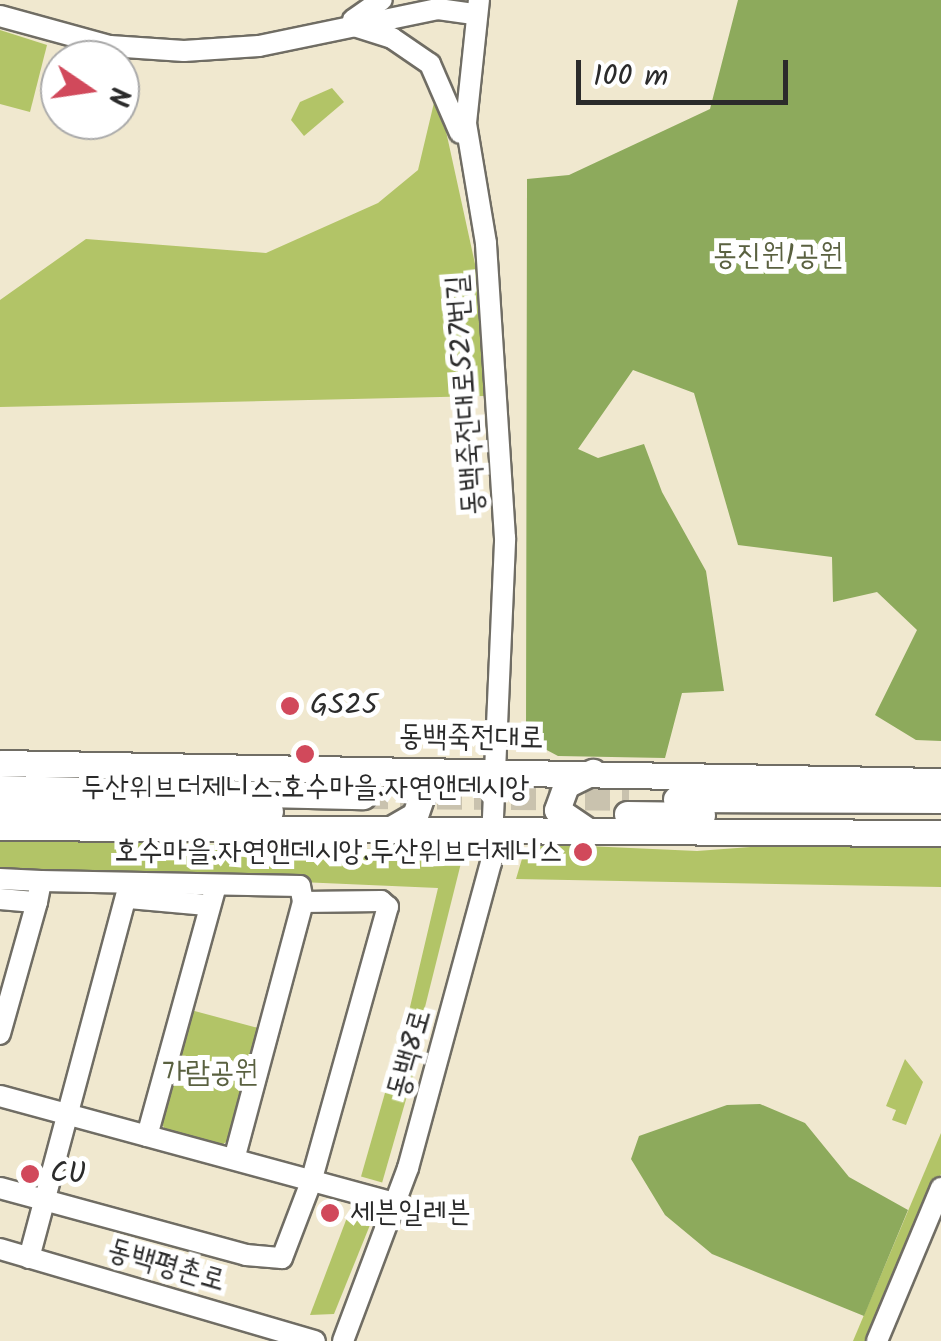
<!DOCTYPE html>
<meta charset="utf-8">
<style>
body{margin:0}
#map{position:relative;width:941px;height:1341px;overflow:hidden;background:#f0e8cf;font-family:Kalam,"Poor Story",sans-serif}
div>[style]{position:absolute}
.green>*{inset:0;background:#b2c467;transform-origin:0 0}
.forest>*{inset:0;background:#8daa5c}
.major-tunnel>*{height:25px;margin-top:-12.5px;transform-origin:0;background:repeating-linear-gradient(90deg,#c9c2ae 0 25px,transparent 0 37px)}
.roads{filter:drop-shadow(2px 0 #706d64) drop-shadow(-2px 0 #706d64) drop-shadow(0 2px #706d64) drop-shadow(0 -2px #706d64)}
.minor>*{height:20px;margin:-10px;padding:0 10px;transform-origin:10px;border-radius:10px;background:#fff}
.major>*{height:25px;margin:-12.5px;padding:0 12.5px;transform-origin:12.5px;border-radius:12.5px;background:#fff}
.dots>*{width:28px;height:28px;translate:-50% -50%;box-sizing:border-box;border:5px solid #fff;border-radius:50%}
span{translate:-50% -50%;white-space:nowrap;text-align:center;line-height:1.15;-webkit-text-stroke:10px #fff;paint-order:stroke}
.park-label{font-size:30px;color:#5a6140}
.street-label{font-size:30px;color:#2b2b2b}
.poi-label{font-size:30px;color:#2b2b2b}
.left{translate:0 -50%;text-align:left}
.right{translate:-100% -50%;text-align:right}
.north{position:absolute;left:40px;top:40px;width:100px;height:100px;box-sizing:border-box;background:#fff;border:2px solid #aaa;border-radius:50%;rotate:103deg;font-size:28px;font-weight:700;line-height:40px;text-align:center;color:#2b2b2b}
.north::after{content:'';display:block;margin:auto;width:35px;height:45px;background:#d1495b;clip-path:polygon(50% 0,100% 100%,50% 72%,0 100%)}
.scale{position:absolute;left:576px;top:60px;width:212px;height:45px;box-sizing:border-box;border:5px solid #2b2b2b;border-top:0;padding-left:12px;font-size:30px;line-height:35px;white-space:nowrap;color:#2b2b2b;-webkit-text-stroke:8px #fff;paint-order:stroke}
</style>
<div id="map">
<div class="green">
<div style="clip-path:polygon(0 30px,47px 45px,30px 112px,0 104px)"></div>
<div style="clip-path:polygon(332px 88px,344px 102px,304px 136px,291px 120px,300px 102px)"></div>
<div style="clip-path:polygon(437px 90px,477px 273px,484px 396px,0 407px,0 300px,86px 239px,266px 253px,378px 203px,418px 170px)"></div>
<div style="clip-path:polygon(0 838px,452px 851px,461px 863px,412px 1059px,398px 1058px,438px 888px,0 869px)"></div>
<div style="clip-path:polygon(819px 842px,941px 843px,941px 887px,516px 879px,524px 852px,542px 844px,697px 851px)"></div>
<div style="clip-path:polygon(187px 1009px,262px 1029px,232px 1138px,219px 1147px,166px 1132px,159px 1117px)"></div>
<div style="clip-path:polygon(905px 1059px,923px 1082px,906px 1125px,892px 1120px,896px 1110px,886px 1106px)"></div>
<div style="left:393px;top:1065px;width:22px;height:116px;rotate:16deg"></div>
<div style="clip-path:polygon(941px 1133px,941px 1174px,872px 1341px,853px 1341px)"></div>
<div style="clip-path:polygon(351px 1207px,367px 1210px,372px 1220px,334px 1314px,310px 1315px)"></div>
</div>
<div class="forest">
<div style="clip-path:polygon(738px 0,941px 0,941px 741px,916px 740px,875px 715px,917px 630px,877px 592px,833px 602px,832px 557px,738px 545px,694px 393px,633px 370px,578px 449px,598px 458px,644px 444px,662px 492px,706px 571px,724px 691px,682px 693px,665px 758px,558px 756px,526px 739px,527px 179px,569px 175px,710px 109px)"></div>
<div style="clip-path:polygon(760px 1104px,805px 1123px,849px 1177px,908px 1210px,864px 1316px,712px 1254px,665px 1215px,631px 1159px,639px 1136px,727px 1105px)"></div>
</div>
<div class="major-tunnel">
<div style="left:363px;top:796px;width:266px;rotate:0.4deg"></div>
</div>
<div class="roads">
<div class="minor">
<div style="left:0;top:16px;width:114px;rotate:15.3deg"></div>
<div style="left:110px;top:46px;width:74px;rotate:3.9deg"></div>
<div style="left:184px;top:51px;width:75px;rotate:-3.8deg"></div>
<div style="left:259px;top:46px;width:183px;rotate:-11.7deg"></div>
<div style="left:438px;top:9px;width:36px;rotate:8deg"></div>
<div style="left:353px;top:20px;width:35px;rotate:-35deg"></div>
<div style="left:351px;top:25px;width:43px;rotate:17.6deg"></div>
<div style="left:392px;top:38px;width:46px;rotate:34.4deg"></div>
<div style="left:430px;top:64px;width:75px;rotate:66.5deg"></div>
<div style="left:0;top:879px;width:41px;rotate:2.8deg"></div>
<div style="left:129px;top:898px;width:78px;rotate:5.1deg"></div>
<div style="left:0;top:899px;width:37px;rotate:5deg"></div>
<div style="left:37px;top:902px;width:137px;rotate:105.7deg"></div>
<div style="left:37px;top:902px;width:21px;rotate:-79deg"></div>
<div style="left:41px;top:881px;width:259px;rotate:1.1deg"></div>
<div style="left:300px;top:886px;width:16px;rotate:79deg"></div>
<div style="left:303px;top:902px;width:266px;rotate:105deg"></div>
<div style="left:0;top:1096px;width:411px;rotate:15.2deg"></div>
<div style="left:147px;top:1136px;width:260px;rotate:-74.6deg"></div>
<div style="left:0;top:1188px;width:255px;rotate:15.2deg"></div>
<div style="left:246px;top:1255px;width:36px;rotate:5deg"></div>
<div style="left:282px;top:1258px;width:81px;rotate:-69.1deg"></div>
<div style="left:311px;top:1182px;width:286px;rotate:-74.4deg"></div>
<div style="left:388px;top:907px;width:9px;rotate:-139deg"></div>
<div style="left:381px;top:901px;width:78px;rotate:179.3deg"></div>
<div style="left:0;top:1249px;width:328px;rotate:16.3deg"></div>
<div style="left:29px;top:1258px;width:387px;rotate:-75deg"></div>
<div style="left:343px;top:1341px;width:185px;rotate:-69.4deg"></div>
<div style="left:408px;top:1168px;width:316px;rotate:-74.8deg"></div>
<div style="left:491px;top:863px;width:325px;rotate:-87.5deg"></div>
<div style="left:505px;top:538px;width:296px;rotate:-93.7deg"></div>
<div style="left:486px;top:243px;width:122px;rotate:-99.5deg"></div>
<div style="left:466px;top:123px;width:124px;rotate:-84deg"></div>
<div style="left:877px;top:1341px;width:166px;rotate:-67.3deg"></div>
</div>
<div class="major">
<div style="left:0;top:763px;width:941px;rotate:1.1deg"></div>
<div style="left:388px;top:771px;width:42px;rotate:35.2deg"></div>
<div style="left:422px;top:795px;width:21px;rotate:109deg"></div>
<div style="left:415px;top:815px;width:30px;rotate:150deg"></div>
<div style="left:0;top:788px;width:363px;rotate:1.3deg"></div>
<div style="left:676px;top:799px;width:265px;rotate:0.2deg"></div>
<div style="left:0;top:806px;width:270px;rotate:1.1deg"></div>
<div style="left:627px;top:814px;width:75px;rotate:0.8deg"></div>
<div style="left:0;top:827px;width:941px;rotate:0.37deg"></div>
<div style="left:587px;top:830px;width:36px;rotate:-146deg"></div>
<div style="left:557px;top:810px;width:27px;rotate:-70deg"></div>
<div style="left:566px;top:785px;width:30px;rotate:-26deg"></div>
</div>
</div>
<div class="dots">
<div style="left:290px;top:706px;background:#d1495b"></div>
<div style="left:305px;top:754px;background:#d1495b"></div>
<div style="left:583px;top:852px;background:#d1495b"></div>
<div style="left:30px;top:1174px;background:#d1495b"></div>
<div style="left:330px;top:1213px;background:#d1495b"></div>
</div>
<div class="park-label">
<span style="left:778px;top:256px">동진원1공원</span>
<span style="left:210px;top:1073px">가람공원</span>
</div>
<div class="street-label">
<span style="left:466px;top:395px;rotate:-94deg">동백죽전대로527번길</span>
<span style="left:471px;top:738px;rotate:1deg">동백죽전대로</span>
<span style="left:410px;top:1054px;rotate:-74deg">동백8로</span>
<span style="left:166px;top:1266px;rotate:16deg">동백평촌로</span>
</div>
<div class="poi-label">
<span class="left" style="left:310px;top:706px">GS25</span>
<span style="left:305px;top:788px">두산위브더제니스.호수마을.자연앤데시앙</span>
<span class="right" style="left:563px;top:852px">호수마을.자연앤데시앙.두산위브더제니스</span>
<span class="left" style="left:50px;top:1174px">CU</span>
<span class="left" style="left:350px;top:1213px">세븐일레븐</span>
</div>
<div class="north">N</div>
<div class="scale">100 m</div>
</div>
